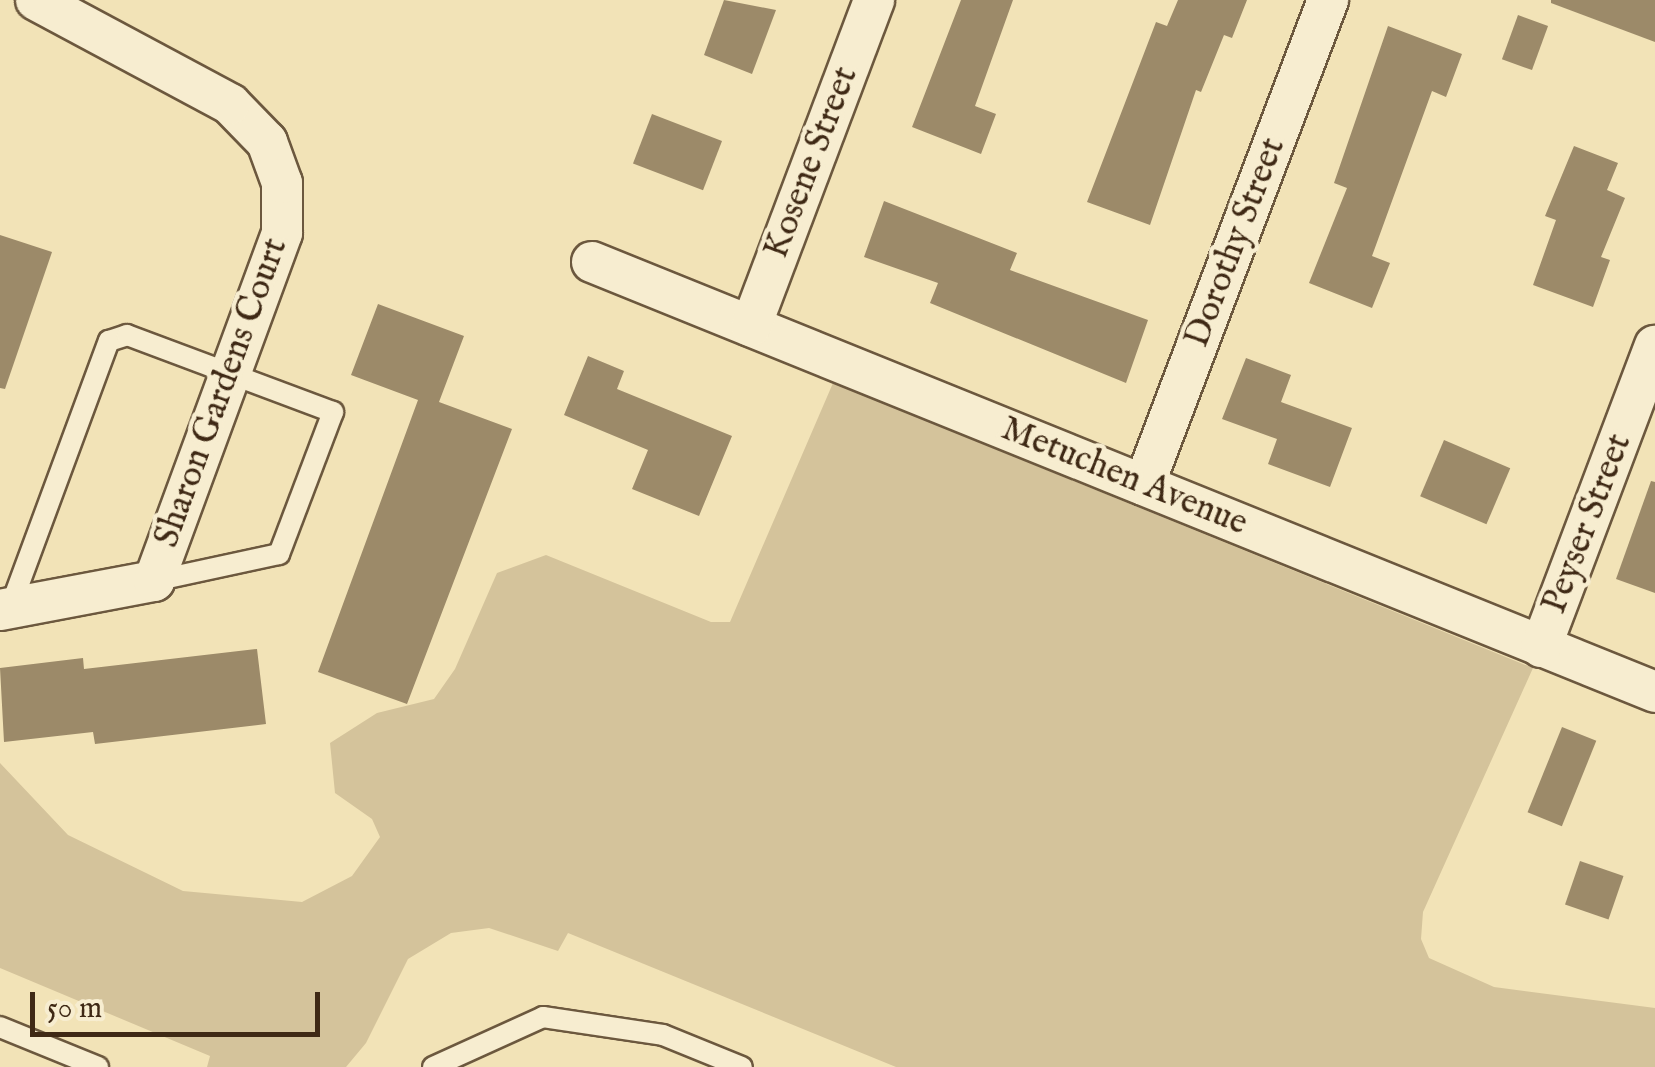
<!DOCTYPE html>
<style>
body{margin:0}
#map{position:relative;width:1655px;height:1067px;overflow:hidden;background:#f2e3b7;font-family:"IM FELL English",serif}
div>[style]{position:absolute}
.green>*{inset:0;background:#d4c39b}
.building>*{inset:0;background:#9c8a69;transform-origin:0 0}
.roads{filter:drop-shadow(2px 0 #6c583e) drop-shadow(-2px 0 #6c583e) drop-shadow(0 2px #6c583e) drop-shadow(0 -2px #6c583e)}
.lane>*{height:20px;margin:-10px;padding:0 10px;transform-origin:10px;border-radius:10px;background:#f7edd0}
.street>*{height:40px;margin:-20px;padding:0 20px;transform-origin:20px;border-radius:20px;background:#f7edd0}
span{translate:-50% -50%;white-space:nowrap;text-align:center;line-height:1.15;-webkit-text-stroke:9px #f7edd0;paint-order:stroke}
.street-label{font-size:35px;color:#3f2915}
.scale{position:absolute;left:30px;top:992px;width:290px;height:45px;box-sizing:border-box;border:5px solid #3f2915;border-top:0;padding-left:12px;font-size:30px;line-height:35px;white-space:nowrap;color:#3f2915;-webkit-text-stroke:8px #f7edd0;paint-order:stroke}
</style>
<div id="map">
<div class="green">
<div style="clip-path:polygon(833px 383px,1533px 668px,1423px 912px,1421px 939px,1429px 958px,1494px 987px,1655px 1008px,1655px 1067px,896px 1067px,568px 933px,558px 951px,489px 928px,451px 933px,408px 959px,366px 1043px,346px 1067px,207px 1067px,210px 1056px,0 968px,0 763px,68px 835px,183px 891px,302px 902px,352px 876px,380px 837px,372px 819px,335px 793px,330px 743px,377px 713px,434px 699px,455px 669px,497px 573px,546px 555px,711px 622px,730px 622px)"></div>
</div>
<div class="building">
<div style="clip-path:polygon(724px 0,776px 10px,752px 74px,704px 55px)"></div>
<div style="clip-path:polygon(961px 0,1013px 0,975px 106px,996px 114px,981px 154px,912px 127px)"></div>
<div style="clip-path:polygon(1178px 0,1247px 0,1232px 38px,1224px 35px,1201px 92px,1196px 90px,1150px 225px,1087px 202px,1156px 22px,1167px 26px)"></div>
<div style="clip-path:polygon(1551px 0,1655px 0,1655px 42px,1551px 3px)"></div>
<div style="left:1518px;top:15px;width:32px;height:47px;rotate:20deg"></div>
<div style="clip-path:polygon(1388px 26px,1462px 54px,1446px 97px,1432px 91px,1372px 256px,1390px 263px,1372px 308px,1309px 283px,1347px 188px,1334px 183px)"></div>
<div style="left:652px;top:114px;width:75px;height:53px;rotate:21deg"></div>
<div style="clip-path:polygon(1574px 146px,1618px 163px,1607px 190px,1625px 198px,1601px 257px,1610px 260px,1593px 307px,1533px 285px,1556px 220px,1545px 216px)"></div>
<div style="clip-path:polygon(884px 201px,1017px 253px,1010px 270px,1148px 320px,1126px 383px,930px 303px,938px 283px,864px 257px)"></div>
<div style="clip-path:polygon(0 235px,52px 252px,5px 389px,0 388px)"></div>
<div style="clip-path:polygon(378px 304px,464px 336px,439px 402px,512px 429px,407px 704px,318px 672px,418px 400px,351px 375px)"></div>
<div style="clip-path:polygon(588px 356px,624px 371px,617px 389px,732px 436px,699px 516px,632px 489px,648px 450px,564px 415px)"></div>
<div style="clip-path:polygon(1246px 358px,1291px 375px,1281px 402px,1352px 428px,1330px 487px,1268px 464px,1277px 439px,1222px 419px)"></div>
<div style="left:1444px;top:440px;width:72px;height:61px;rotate:23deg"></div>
<div style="clip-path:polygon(1651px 481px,1655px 482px,1655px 593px,1616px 579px)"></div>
<div style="clip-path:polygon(257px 649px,266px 724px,95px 744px,93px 732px,4px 742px,0 668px,83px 658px,84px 669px)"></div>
<div style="left:1562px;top:727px;width:37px;height:92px;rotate:22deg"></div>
<div style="left:1580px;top:861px;width:46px;height:46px;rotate:19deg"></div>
</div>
<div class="roads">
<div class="lane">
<div style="left:10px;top:608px;width:285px;rotate:-69.7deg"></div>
<div style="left:109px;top:341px;width:19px;rotate:-18deg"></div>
<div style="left:127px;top:335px;width:220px;rotate:20.5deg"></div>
<div style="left:333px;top:412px;width:152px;rotate:110.8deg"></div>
<div style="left:279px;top:554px;width:128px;rotate:167.8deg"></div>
<div style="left:0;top:1027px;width:106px;rotate:22.2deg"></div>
<div style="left:433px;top:1067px;width:121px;rotate:-24.4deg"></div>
<div style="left:543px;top:1017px;width:121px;rotate:8.5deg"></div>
<div style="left:663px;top:1035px;width:85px;rotate:22.1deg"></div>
</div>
<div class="street">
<div style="left:592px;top:262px;width:1147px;rotate:22.02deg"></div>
<div style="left:751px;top:326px;width:348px;rotate:-69.3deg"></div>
<div style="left:1144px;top:485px;width:519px;rotate:-69.22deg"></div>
<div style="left:0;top:610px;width:157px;rotate:-10.7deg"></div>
<div style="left:154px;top:581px;width:371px;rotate:-69.8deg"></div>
<div style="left:282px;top:233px;width:50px;rotate:-90deg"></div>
<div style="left:282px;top:183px;width:44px;rotate:-110.1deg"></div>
<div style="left:267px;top:142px;width:53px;rotate:-134.2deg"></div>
<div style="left:230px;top:104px;width:220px;rotate:-151.8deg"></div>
<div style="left:1541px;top:647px;width:322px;rotate:-69.3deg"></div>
</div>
</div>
<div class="street-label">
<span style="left:812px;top:163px;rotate:-69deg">Kosene Street</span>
<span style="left:1236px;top:243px;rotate:-69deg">Dorothy Street</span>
<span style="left:222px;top:393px;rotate:-70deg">Sharon Gardens Court</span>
<span style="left:1124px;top:477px;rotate:22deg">Metuchen Avenue</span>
<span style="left:1588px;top:524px;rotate:-69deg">Peyser Street</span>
</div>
<div class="scale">50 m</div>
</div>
